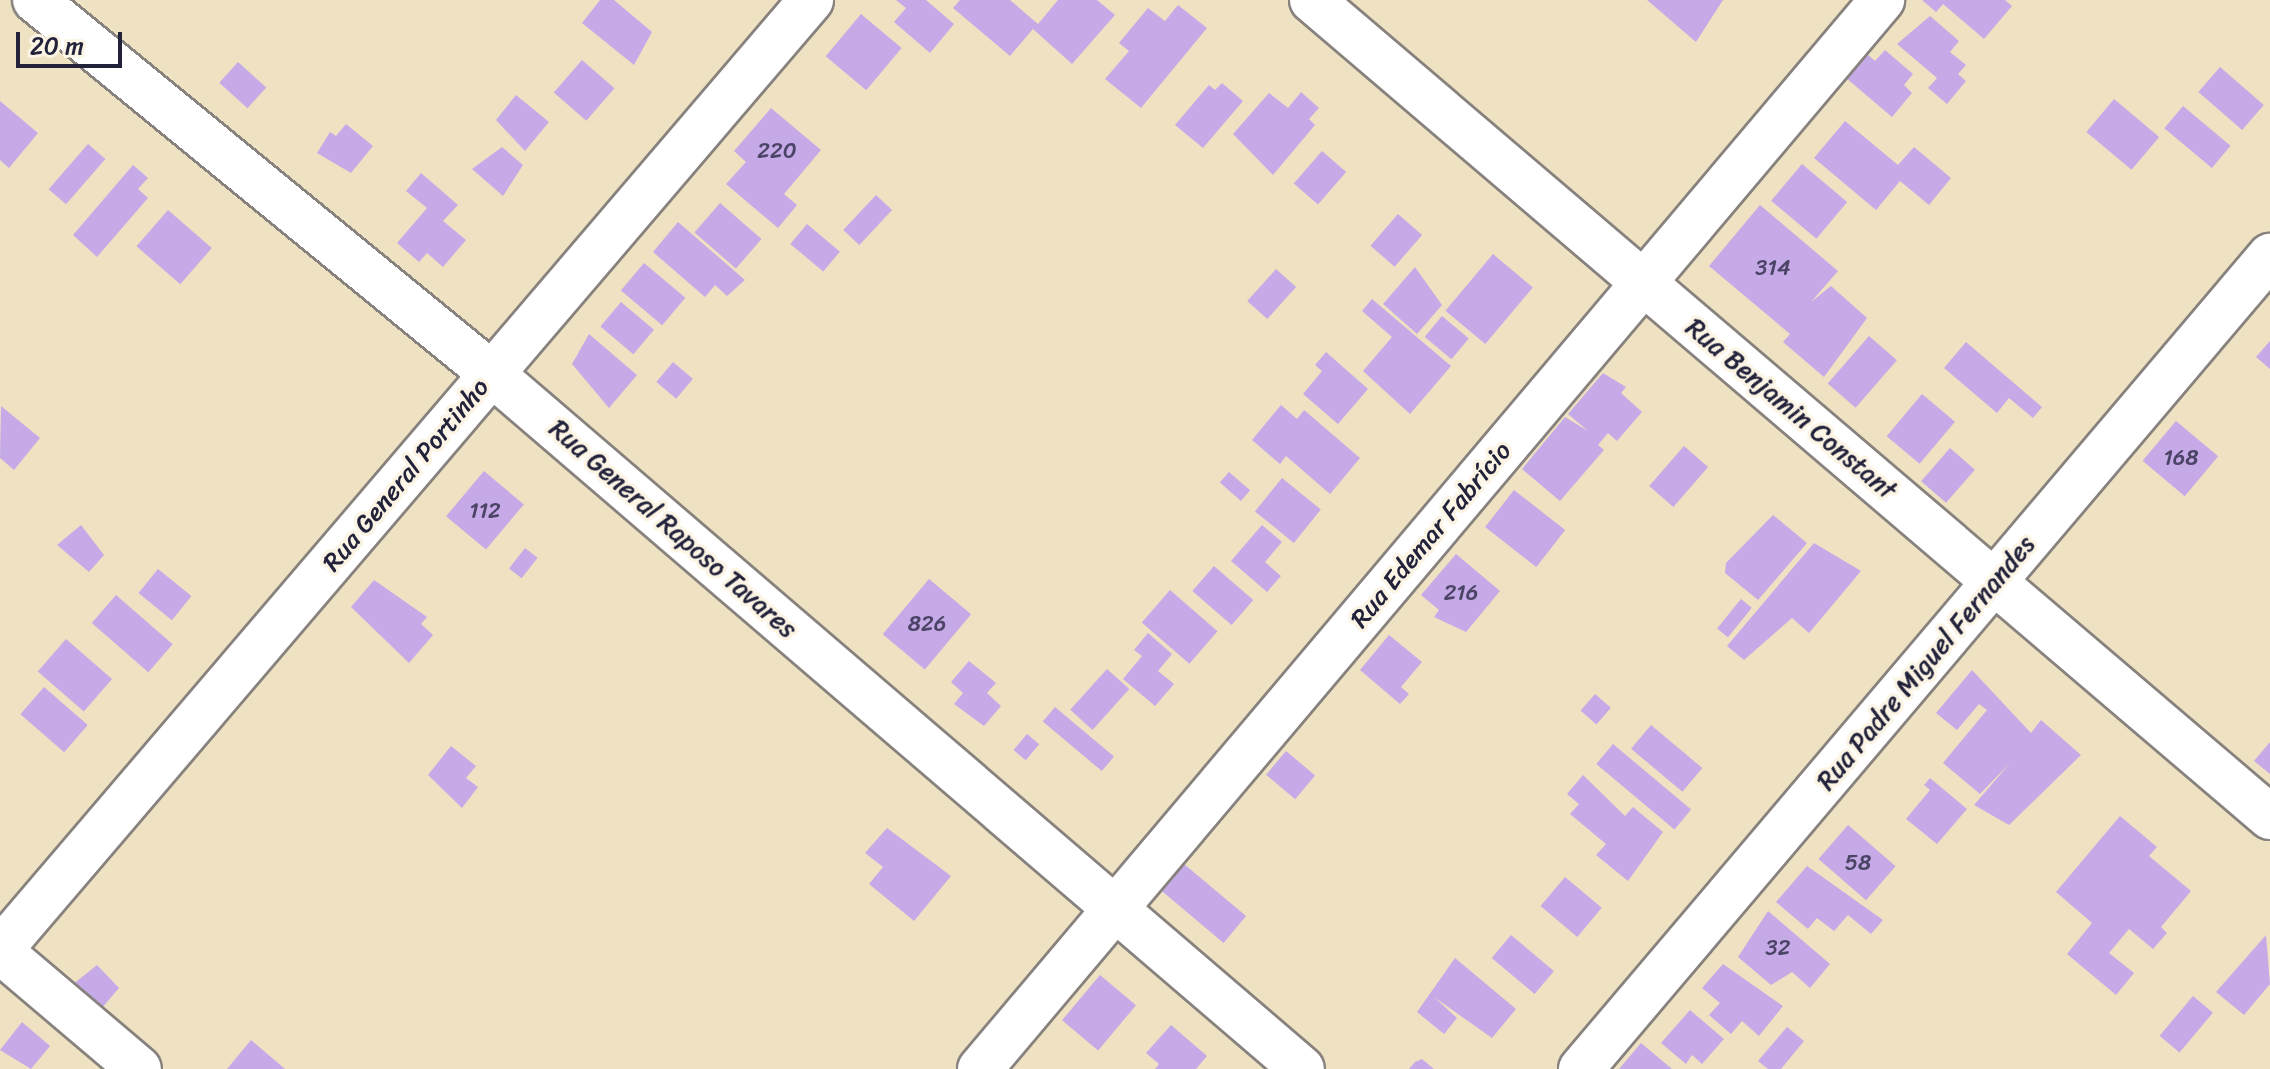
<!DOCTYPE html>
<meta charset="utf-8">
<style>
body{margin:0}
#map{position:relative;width:2270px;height:1069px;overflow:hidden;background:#efe2c2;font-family:Sriracha,sans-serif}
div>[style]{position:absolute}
.building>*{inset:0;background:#c5aae7;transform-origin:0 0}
.roads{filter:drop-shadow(2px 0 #88827e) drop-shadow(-2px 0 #88827e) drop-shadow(0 2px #88827e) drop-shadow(0 -2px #88827e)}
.minor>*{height:44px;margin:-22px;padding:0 22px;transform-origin:22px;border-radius:22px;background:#fff}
span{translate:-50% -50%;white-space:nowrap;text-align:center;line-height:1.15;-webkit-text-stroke:7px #fcf5e5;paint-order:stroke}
.number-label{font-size:22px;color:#4b4466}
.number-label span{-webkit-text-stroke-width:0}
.street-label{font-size:26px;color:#22223b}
.scale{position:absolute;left:16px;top:32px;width:106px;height:36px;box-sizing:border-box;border:4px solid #22223b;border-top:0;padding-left:10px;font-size:24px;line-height:28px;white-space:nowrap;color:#22223b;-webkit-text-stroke:6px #fcf5e5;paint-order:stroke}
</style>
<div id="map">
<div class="building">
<div style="clip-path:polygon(600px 0,614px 0,652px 32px,634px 65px,582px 23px)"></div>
<div style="clip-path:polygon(896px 0,926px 0,954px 24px,930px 53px,894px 22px,906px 8px)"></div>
<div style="clip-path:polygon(960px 0,1010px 0,1038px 24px,1058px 0,1097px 0,1115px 15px,1072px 64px,1033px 29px,1010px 56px,953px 8px)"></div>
<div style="clip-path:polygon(1647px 0,1723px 0,1696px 42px)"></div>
<div style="clip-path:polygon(1922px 0,2005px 0,2012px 6px,1984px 39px,1943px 4px,1936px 12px)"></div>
<div style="clip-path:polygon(1178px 5px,1207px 28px,1141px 108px,1105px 79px,1129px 51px,1119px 43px,1148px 8px,1165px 21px)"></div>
<div style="left:861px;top:14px;width:53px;height:55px;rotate:40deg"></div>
<div style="clip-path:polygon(1930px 16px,1959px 41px,1950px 52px,1966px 65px,1958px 74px,1966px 81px,1947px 104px,1928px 88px,1937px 78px,1897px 44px)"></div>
<div style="clip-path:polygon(1885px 50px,1913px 74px,1904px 85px,1912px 93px,1892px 117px,1846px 78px,1867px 54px,1875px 61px)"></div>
<div style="left:582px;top:60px;width:43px;height:43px;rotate:41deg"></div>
<div style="left:238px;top:62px;width:38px;height:28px;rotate:42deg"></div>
<div style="left:2220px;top:67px;width:58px;height:33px;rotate:41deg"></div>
<div style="clip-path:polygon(1222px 83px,1243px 101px,1203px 148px,1175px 125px,1209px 85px,1215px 90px)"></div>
<div style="clip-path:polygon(1301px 92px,1319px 108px,1309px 119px,1315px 125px,1273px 175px,1233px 134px,1269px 93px,1288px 108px)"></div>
<div style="clip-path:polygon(516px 95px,549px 122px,525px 151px,496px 120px)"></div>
<div style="left:2114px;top:99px;width:59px;height:43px;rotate:40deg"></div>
<div style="clip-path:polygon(0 101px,38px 133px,9px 168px,0 160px)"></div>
<div style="left:2183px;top:106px;width:62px;height:29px;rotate:40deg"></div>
<div style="clip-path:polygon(771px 108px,821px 150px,784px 194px,797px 205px,778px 228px,726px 184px,746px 162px,734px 151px)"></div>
<div style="clip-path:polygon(1845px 121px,1898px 165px,1914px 147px,1951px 178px,1929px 205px,1900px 181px,1876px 210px,1814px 158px)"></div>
<div style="clip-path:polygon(346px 124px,373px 146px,351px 173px,317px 153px,330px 132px,336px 136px)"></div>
<div style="left:88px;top:144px;width:23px;height:60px;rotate:41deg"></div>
<div style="clip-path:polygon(502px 147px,523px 165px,503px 196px,472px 169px)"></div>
<div style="left:1322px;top:151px;width:32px;height:43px;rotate:41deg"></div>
<div style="left:1802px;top:164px;width:59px;height:48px;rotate:40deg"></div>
<div style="clip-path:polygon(133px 165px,148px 178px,138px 189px,148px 198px,97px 257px,73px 235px)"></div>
<div style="clip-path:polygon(421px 173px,458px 205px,443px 221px,466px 240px,443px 267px,427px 253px,419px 262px,397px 243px,427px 208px,406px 191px)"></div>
<div style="left:876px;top:195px;width:22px;height:48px;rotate:43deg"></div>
<div style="left:720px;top:203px;width:55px;height:39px;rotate:41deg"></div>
<div style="clip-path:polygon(1760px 205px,1838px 271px,1811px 302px,1831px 286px,1867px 318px,1824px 377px,1783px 342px,1790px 334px,1709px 266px)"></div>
<div style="left:168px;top:210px;width:58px;height:48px;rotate:41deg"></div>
<div style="left:1398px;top:214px;width:32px;height:42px;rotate:41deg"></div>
<div style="clip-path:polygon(678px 222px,745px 280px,727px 296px,715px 285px,705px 297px,653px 252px)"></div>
<div style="left:807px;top:224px;width:43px;height:26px;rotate:40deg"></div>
<div style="left:1493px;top:254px;width:52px;height:74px;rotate:40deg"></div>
<div style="left:644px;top:263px;width:54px;height:36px;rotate:40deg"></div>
<div style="clip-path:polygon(1415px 267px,1442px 305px,1417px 334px,1383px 304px)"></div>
<div style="left:1276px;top:269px;width:27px;height:43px;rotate:42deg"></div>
<div style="clip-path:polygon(1372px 299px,1451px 366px,1410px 414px,1363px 371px,1392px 337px,1362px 311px)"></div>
<div style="left:621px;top:302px;width:43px;height:32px;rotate:40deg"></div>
<div style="left:1442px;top:316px;width:35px;height:27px;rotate:40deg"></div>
<div style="clip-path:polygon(589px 334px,637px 375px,609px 408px,572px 364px)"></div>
<div style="left:1869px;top:336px;width:37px;height:63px;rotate:41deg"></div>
<div style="clip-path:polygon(2270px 341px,2270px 369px,2256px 357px)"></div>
<div style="clip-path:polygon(1966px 342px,2042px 407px,2033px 418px,2009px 398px,1997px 413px,1944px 368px)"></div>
<div style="clip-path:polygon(1326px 352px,1368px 389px,1338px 424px,1303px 394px,1322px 371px,1315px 365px)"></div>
<div style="left:673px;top:362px;width:26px;height:26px;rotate:40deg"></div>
<div style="clip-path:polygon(1603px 373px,1626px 387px,1621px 393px,1642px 412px,1617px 441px,1608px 433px,1598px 445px,1604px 450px,1560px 501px,1522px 469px,1565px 417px,1588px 431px,1568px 414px)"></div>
<div style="left:1922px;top:394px;width:43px;height:55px;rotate:40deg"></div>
<div style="clip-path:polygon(1281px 405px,1297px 419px,1304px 410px,1360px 458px,1330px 494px,1286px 456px,1280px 464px,1252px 440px)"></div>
<div style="clip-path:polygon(1px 406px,40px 438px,14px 470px,0 458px)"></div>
<div style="left:2176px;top:421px;width:55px;height:52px;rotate:40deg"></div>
<div style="left:1684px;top:446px;width:32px;height:53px;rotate:41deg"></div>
<div style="left:1950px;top:448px;width:33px;height:44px;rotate:41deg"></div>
<div style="left:484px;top:471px;width:52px;height:59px;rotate:40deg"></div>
<div style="left:1229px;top:472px;width:28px;height:14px;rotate:41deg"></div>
<div style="left:1282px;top:478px;width:50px;height:43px;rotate:39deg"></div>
<div style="left:1514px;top:490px;width:65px;height:47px;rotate:38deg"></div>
<div style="clip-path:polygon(1773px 515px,1807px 543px,1758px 600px,1725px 573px,1726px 563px)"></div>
<div style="clip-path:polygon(81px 525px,104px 555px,89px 572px,57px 545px)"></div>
<div style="clip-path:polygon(1262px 525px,1282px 542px,1265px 562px,1281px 576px,1267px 592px,1231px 561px)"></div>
<div style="clip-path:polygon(1814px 543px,1861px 571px,1809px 633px,1792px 618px,1744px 660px,1727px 646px)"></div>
<div style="left:525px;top:548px;width:16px;height:26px;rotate:38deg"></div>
<div style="clip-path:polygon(1456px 554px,1500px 591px,1466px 632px,1434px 617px,1439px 610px,1421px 595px)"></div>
<div style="left:1214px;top:566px;width:52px;height:33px;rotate:41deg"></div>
<div style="left:158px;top:569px;width:43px;height:31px;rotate:39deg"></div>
<div style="left:929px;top:579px;width:55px;height:72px;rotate:40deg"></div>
<div style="clip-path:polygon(374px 580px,427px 617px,421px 624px,433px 635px,409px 663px,351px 607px)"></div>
<div style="left:1170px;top:590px;width:63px;height:43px;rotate:41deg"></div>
<div style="left:116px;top:595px;width:75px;height:37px;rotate:41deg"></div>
<div style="left:1741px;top:599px;width:14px;height:38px;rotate:39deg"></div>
<div style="clip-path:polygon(1148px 633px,1172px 654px,1158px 671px,1174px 684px,1155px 706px,1123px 679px,1142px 656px,1134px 650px)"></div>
<div style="clip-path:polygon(1389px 635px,1422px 662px,1401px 687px,1409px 694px,1400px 704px,1360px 670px)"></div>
<div style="left:66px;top:639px;width:61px;height:43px;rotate:41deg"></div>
<div style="clip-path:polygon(969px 661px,996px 683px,987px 693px,1001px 706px,984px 726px,954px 704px,963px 693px,951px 682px)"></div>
<div style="left:1107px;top:669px;width:30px;height:55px;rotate:42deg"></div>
<div style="clip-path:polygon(1972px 670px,2031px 733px,2041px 720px,2081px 755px,2009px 825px,1974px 805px,2010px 763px,1980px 794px,1943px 763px,1987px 710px,1979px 704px,1957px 730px,1936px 713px)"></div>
<div style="left:44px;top:687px;width:58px;height:36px;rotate:41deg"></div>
<div style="left:1595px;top:694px;width:21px;height:22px;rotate:41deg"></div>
<div style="left:1055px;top:707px;width:77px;height:19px;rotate:40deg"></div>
<div style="left:1651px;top:725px;width:67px;height:31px;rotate:40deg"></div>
<div style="left:1027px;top:734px;width:16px;height:21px;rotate:40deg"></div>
<div style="clip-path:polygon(2270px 742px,2270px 774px,2254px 761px)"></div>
<div style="left:1613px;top:744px;width:102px;height:26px;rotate:40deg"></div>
<div style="clip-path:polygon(451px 746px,476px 766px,466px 778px,478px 787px,462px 808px,428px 775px)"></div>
<div style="left:1286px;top:751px;width:38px;height:31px;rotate:40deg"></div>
<div style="clip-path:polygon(1583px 775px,1625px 816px,1633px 807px,1663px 832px,1628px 881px,1596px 855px,1606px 844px,1570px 814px,1579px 804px,1567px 794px)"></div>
<div style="clip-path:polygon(1930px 778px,1967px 809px,1937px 844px,1906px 819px,1930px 790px,1924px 785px)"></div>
<div style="clip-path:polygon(2120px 816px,2157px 847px,2149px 856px,2191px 891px,2161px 927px,2167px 933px,2153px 949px,2129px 929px,2109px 953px,2134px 973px,2116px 995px,2067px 954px,2092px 923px,2056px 892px)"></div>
<div style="left:1848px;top:825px;width:63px;height:45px;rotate:41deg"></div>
<div style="clip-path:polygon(887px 828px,951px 876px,914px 921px,869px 884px,883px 867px,865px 853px)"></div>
<div style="left:1184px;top:864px;width:81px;height:35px;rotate:40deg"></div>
<div style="clip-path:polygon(1807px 866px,1883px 920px,1871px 934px,1848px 915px,1834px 931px,1817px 918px,1808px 929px,1776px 902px)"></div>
<div style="left:1565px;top:877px;width:48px;height:38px;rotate:40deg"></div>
<div style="clip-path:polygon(1768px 911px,1830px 964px,1810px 988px,1792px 972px,1771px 985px,1738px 957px)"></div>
<div style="left:1511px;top:935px;width:56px;height:30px;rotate:40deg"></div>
<div style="clip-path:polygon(2266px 935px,2270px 984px,2244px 1015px,2216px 992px)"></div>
<div style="clip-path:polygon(1455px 958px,1516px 1009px,1492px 1038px,1434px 997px,1457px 1018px,1444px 1034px,1417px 1012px)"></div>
<div style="clip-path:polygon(1723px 964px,1783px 1006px,1759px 1036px,1742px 1021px,1731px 1034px,1709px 1015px,1720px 1003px,1702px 988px)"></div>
<div style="clip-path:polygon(97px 965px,119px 988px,101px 1009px,72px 985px)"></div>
<div style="left:1100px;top:975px;width:47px;height:59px;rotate:40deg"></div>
<div style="left:2193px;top:996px;width:26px;height:52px;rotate:40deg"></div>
<div style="clip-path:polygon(1690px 1010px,1724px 1039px,1702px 1064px,1692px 1055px,1686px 1064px,1661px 1043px)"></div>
<div style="clip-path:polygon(22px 1022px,50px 1046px,31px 1069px,0 1050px)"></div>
<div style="clip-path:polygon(1171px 1025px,1207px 1056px,1196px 1069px,1155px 1069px,1159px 1064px,1146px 1053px)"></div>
<div style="clip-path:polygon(1787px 1027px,1804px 1041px,1781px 1069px,1768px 1069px,1758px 1061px)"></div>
<div style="clip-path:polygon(251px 1040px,285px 1069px,227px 1069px)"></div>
<div style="clip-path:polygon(1641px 1043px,1672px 1069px,1619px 1069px)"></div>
<div style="clip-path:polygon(1422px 1059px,1434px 1069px,1409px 1069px,1415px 1062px)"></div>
</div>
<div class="roads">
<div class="minor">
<div style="left:35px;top:0;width:591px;rotate:39.3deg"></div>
<div style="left:492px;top:374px;width:1067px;rotate:40.63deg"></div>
<div style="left:1312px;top:0;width:1259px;rotate:40.46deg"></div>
<div style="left:0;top:950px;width:1249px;rotate:-49.51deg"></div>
<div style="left:0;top:951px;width:182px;rotate:40.3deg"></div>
<div style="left:980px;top:1069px;width:1399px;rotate:-49.84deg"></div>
<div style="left:1581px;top:1069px;width:1066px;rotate:-49.72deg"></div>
</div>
</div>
<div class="number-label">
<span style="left:777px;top:151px">220</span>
<span style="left:1773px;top:268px">314</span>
<span style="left:2181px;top:458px">168</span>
<span style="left:485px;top:511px">112</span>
<span style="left:1461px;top:593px">216</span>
<span style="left:927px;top:624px">826</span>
<span style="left:1858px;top:863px">58</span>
<span style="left:1778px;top:948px">32</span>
</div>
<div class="street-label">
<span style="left:1791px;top:409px;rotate:40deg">Rua Benjamin Constant</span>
<span style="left:406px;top:475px;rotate:-50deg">Rua General Portinho</span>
<span style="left:673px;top:529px;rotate:41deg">Rua General Raposo Tavares</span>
<span style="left:1431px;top:535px;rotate:-50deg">Rua Edemar Fabrício</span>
<span style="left:1926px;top:663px;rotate:-50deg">Rua Padre Miguel Fernandes</span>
</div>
<div class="scale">20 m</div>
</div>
